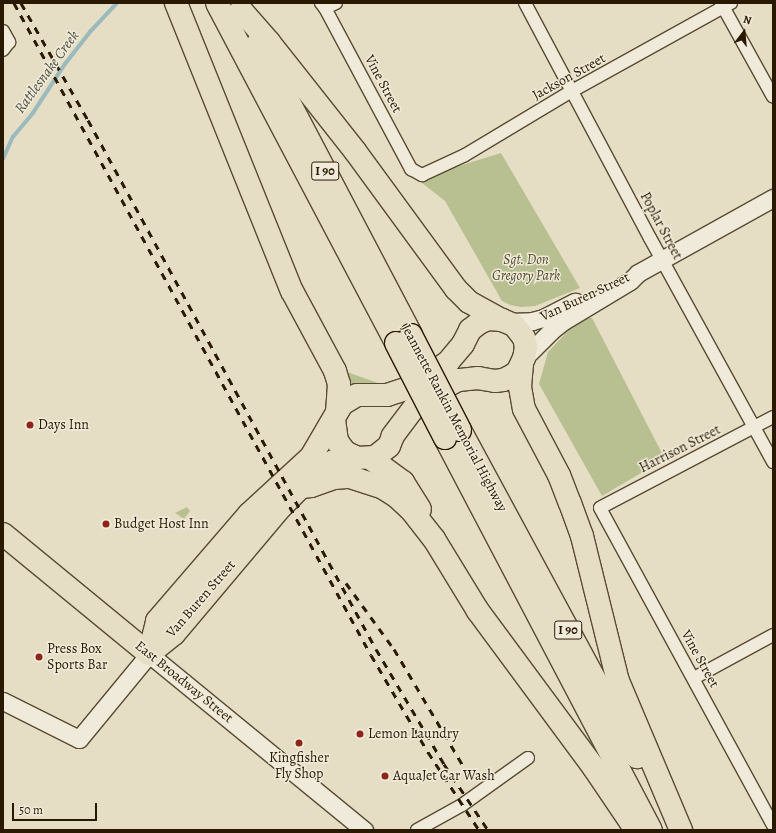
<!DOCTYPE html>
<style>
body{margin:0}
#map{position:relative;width:776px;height:833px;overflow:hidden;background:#e6dec4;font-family:Alegreya,serif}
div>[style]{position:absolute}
.green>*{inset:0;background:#b8c092}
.stream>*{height:3.5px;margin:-1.75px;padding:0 1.75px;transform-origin:1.75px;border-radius:1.75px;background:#9ababd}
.roads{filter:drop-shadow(1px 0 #594a32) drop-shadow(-1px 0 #594a32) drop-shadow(0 1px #594a32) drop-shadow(0 -1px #594a32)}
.street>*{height:12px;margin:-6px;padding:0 6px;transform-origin:6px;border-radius:6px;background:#efead9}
.secondary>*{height:17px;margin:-8.5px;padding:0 8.5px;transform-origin:8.5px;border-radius:8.5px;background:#efead9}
.highway>*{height:22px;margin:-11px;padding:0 11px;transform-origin:11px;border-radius:11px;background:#e6dec4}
.rail>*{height:3px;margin-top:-1.5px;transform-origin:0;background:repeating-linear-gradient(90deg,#2a1901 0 7px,transparent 0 14px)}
.bridges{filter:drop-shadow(1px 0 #2a1901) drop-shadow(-1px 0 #2a1901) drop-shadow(0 1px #2a1901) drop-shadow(0 -1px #2a1901)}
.highway-bridge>*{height:22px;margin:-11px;padding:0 11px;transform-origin:11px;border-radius:11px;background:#e6dec4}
.dots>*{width:11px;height:11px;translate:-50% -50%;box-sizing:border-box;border:2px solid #efead9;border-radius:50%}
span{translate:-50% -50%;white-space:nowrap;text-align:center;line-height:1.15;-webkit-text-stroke:3px #efead9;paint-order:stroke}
.shield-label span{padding:1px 3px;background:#efead9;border:1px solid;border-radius:3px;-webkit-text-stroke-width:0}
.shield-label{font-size:13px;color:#2a1901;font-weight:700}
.street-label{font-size:14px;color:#2a1901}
.park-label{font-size:14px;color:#554b2c;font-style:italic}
.poi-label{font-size:14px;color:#2a1901}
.left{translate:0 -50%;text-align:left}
.water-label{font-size:15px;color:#515143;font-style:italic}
.frame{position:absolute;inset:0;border:4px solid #2a1901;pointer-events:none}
.north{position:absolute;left:724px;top:12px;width:40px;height:40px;-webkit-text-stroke:3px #efead9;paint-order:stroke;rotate:16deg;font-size:11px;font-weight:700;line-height:16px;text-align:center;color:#2a1901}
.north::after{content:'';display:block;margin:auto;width:14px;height:18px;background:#2a1901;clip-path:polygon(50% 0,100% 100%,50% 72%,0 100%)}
.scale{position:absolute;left:12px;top:803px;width:85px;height:18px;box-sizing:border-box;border:2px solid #2a1901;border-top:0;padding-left:5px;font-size:12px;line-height:14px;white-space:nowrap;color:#2a1901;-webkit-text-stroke:3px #efead9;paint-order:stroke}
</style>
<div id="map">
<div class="green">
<div style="clip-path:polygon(501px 153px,580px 288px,535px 306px,521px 307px,510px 305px,502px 301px,445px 201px,417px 179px)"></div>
<div style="clip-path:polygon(580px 318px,592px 318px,665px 459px,602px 496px,539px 384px,548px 352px)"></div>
<div style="clip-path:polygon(343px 372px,347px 372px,384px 385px,349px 392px)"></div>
<div style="clip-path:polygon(187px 507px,190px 511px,184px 519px,175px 513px)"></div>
</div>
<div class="stream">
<div style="left:3px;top:159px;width:24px;rotate:-66deg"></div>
<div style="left:13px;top:137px;width:31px;rotate:-50deg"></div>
<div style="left:33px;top:113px;width:59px;rotate:-56.9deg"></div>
<div style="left:65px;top:64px;width:41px;rotate:-52deg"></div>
<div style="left:90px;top:32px;width:40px;rotate:-47deg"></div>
</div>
<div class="roads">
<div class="street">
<div style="left:321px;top:3px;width:6px;rotate:51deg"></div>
<div style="left:325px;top:8px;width:183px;rotate:61.9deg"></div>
<div style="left:411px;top:169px;width:13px;rotate:29deg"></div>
<div style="left:422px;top:175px;width:47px;rotate:-24.9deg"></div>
<div style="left:465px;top:155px;width:125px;rotate:-30.9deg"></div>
<div style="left:572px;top:91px;width:182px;rotate:-29deg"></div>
<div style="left:525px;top:3px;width:266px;rotate:62deg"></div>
<div style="left:650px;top:238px;width:256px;rotate:61.2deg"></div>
<div style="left:721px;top:3px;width:107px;rotate:61deg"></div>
<div style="left:325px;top:8px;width:12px;rotate:-24deg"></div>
<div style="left:3px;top:31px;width:13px;rotate:61deg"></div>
<div style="left:9px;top:42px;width:10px;rotate:127deg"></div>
<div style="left:773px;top:417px;width:195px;rotate:152.3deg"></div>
<div style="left:600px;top:508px;width:361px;rotate:61.4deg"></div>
<div style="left:694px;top:678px;width:90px;rotate:-28.6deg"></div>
<div style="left:417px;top:830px;width:51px;rotate:-29.1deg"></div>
<div style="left:462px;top:805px;width:81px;rotate:-35.5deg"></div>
</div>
<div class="secondary">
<div style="left:508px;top:322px;width:24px;rotate:-2deg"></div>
<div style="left:532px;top:321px;width:11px;rotate:-15deg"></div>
<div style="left:543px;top:318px;width:36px;rotate:-27deg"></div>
<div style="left:524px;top:358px;width:38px;rotate:-45deg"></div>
<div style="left:551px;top:331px;width:14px;rotate:-39deg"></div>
<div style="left:562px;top:322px;width:79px;rotate:-31.1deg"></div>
<div style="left:630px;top:281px;width:11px;rotate:-45deg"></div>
<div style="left:638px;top:273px;width:154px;rotate:-29.1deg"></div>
<div style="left:3px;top:701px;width:85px;rotate:26.6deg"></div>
<div style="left:79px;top:739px;width:110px;rotate:-50.5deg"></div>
<div style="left:149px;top:654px;width:278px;rotate:39.3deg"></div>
</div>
<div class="highway">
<div style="left:176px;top:3px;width:310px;rotate:68.1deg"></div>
<div style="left:292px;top:291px;width:91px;rotate:61.7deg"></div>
<div style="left:335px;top:371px;width:14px;rotate:73deg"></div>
<div style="left:339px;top:384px;width:27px;rotate:94deg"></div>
<div style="left:217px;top:3px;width:384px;rotate:62.2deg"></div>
<div style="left:241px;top:10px;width:43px;rotate:48.8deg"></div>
<div style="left:269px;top:42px;width:139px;rotate:51.7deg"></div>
<div style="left:355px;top:151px;width:171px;rotate:53.8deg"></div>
<div style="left:456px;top:289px;width:18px;rotate:45deg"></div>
<div style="left:469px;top:302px;width:38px;rotate:29deg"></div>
<div style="left:258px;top:43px;width:330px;rotate:62.3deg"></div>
<div style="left:522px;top:364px;width:23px;rotate:95deg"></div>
<div style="left:520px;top:387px;width:22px;rotate:80deg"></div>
<div style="left:524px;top:409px;width:75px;rotate:62.1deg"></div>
<div style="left:559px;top:475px;width:30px;rotate:69deg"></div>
<div style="left:570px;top:503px;width:35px;rotate:70deg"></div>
<div style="left:582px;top:536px;width:149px;rotate:76.1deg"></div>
<div style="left:618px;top:681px;width:162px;rotate:67.1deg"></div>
<div style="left:460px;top:430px;width:372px;rotate:61.6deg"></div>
<div style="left:445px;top:438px;width:443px;rotate:62.3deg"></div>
<div style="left:370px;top:458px;width:41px;rotate:36deg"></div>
<div style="left:403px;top:482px;width:32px;rotate:58deg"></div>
<div style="left:301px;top:487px;width:10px;rotate:-6deg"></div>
<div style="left:311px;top:486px;width:24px;rotate:-19deg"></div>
<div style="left:334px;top:478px;width:16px;rotate:-4deg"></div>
<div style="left:350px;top:477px;width:35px;rotate:18deg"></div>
<div style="left:383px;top:488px;width:15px;rotate:32deg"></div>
<div style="left:396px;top:496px;width:22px;rotate:43deg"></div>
<div style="left:412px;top:511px;width:36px;rotate:52deg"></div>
<div style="left:434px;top:539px;width:84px;rotate:58.6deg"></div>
<div style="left:478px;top:611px;width:195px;rotate:53.5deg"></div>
<div style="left:594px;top:768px;width:75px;rotate:55.9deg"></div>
<div style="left:3px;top:534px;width:189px;rotate:39.4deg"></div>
<div style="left:149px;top:654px;width:34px;rotate:-76deg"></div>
<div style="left:157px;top:621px;width:141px;rotate:-49.3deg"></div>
<div style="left:249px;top:514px;width:84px;rotate:-42.6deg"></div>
<div style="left:311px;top:457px;width:61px;rotate:-59.7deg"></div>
<div style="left:342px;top:404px;width:17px;rotate:-31deg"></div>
<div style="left:357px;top:395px;width:30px"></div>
<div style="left:387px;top:395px;width:25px;rotate:-18deg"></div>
<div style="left:411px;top:387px;width:45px;rotate:-34deg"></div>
<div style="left:448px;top:362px;width:23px;rotate:-50deg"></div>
<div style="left:463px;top:344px;width:16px;rotate:-63deg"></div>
<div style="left:470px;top:330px;width:11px;rotate:-38deg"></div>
<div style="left:479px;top:323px;width:10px;rotate:-24deg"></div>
<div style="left:488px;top:319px;width:14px;rotate:4deg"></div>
<div style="left:502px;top:320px;width:13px;rotate:23deg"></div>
<div style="left:514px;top:325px;width:16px;rotate:52deg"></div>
<div style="left:524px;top:338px;width:9px;rotate:77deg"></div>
<div style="left:526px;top:347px;width:11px;rotate:100deg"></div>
<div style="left:524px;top:358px;width:14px;rotate:115deg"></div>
<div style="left:518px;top:371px;width:6px;rotate:141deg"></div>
<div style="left:513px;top:375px;width:11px;rotate:153deg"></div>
<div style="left:503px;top:380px;width:8px;rotate:173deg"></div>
<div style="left:495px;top:381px;width:17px;rotate:-170deg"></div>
<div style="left:478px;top:378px;width:20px;rotate:174deg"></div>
<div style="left:458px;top:380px;width:32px;rotate:152deg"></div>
<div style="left:430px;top:395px;width:17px;rotate:144deg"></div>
<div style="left:416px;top:405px;width:39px;rotate:127deg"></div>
<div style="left:393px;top:436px;width:11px;rotate:112deg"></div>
<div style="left:389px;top:446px;width:18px;rotate:142deg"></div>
<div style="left:375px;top:457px;width:18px;rotate:177deg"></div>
<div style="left:357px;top:458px;width:13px;rotate:-153deg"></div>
<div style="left:345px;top:452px;width:14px;rotate:-126deg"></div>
<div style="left:337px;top:441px;width:22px;rotate:-98deg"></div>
<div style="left:149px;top:654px;width:32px;rotate:-39deg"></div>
<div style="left:174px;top:634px;width:165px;rotate:-49.9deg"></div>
<div style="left:280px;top:508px;width:30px;rotate:-45deg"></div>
<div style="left:301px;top:487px;width:40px;rotate:-39deg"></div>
<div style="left:332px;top:462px;width:22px;rotate:-16deg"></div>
</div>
</div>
<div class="rail">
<div style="left:14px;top:3px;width:743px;rotate:61.3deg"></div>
<div style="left:371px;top:655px;width:113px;rotate:59.6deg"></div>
<div style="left:428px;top:752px;width:93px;rotate:56.8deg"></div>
<div style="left:21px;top:3px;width:135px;rotate:60.2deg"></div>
<div style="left:88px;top:120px;width:602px;rotate:61.44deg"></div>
<div style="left:376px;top:649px;width:134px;rotate:59.4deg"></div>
<div style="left:444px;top:764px;width:79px;rotate:56.3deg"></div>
<div style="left:346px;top:583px;width:82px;rotate:54deg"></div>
<div style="left:394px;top:649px;width:145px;rotate:59.4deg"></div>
</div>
<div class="bridges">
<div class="highway-bridge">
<div style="left:411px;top:335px;width:107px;rotate:62.7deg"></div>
<div style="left:396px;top:343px;width:107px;rotate:62.7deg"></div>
</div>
</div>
<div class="dots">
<div style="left:30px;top:425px;background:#8f2418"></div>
<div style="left:106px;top:524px;background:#8f2418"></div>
<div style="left:39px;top:657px;background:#8f2418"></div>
<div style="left:360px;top:734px;background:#8f2418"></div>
<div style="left:299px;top:743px;background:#8f2418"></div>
<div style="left:385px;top:776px;background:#8f2418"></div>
</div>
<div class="shield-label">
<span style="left:325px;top:171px">I 90</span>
<span style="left:568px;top:630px">I 90</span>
</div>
<div class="street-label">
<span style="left:569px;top:77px;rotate:-29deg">Jackson Street</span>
<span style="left:383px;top:84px;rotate:62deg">Vine Street</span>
<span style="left:661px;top:226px;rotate:62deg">Poplar Street</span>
<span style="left:585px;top:297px;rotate:-25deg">Van Buren Street</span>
<span style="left:454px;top:418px;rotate:62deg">Jeannette Rankin Memorial Highway</span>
<span style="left:680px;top:449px;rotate:-27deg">Harrison Street</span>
<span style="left:201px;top:599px;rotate:-49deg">Van Buren Street</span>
<span style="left:700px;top:659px;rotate:61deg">Vine Street</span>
<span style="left:184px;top:682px;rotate:39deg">East Broadway Street</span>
</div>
<div class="park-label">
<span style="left:526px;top:268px">Sgt. Don<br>Gregory Park</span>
</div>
<div class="poi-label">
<span class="left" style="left:38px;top:425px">Days Inn</span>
<span class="left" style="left:114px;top:524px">Budget Host Inn</span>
<span class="left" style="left:47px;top:657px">Press Box<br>Sports Bar</span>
<span class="left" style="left:368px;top:734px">Lemon Laundry</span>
<span style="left:299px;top:766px">Kingfisher<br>Fly Shop</span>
<span class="left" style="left:393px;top:776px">AquaJet Car Wash</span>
</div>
<div class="water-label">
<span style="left:47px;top:72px;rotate:-54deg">Rattlesnake Creek</span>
</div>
<div class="frame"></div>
<div class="north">N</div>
<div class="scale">50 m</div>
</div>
